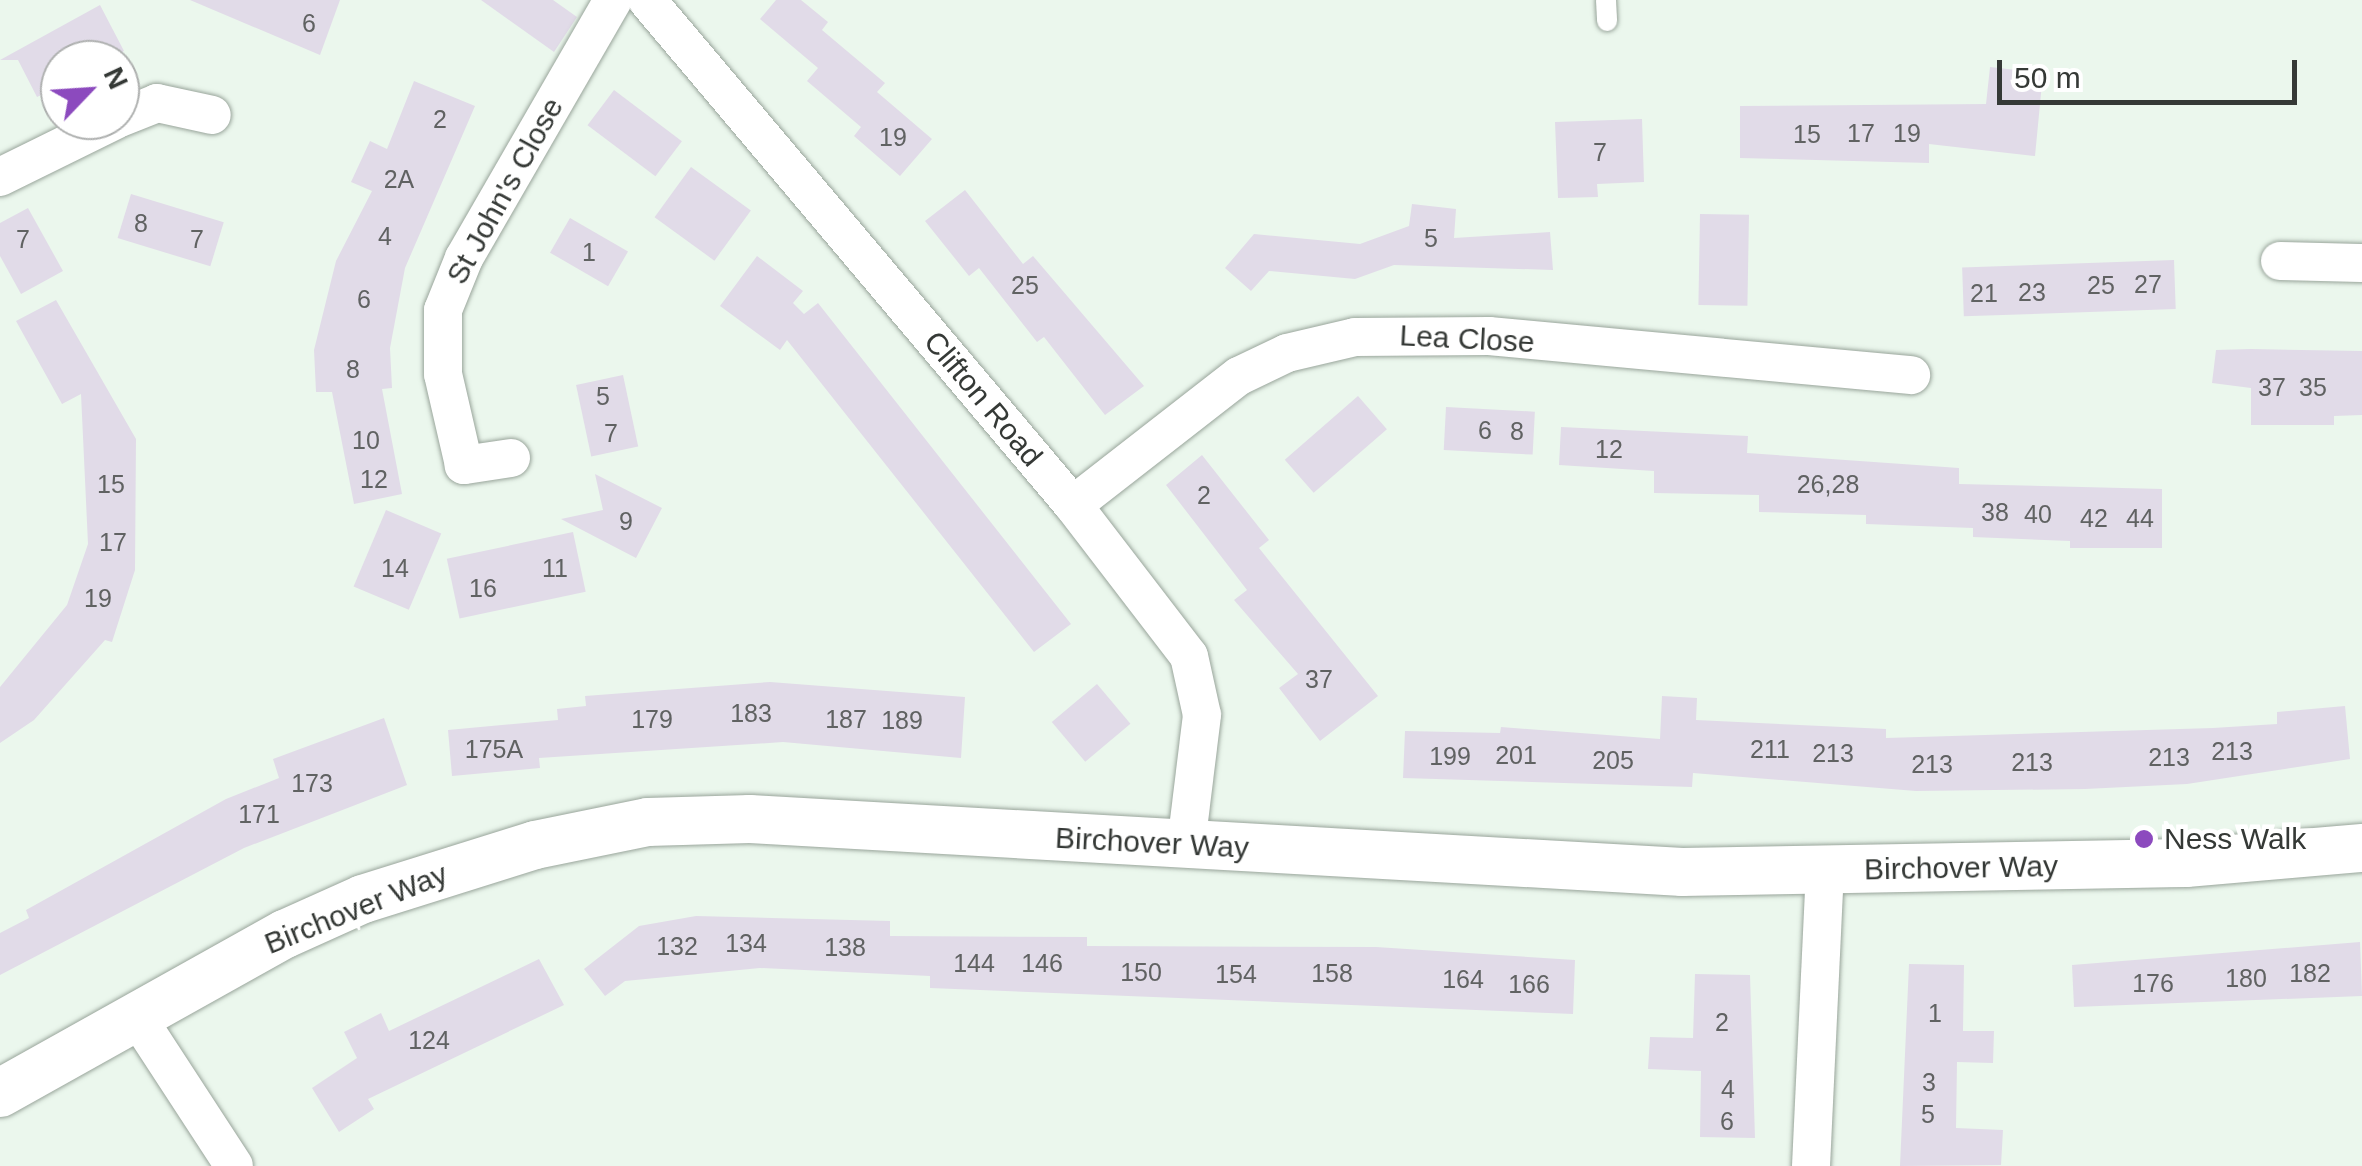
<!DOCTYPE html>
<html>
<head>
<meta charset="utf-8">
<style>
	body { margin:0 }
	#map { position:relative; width:2362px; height:1166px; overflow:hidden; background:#ebf7ed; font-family:Arial,sans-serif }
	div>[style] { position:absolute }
	.building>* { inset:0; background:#e1dbe8; transform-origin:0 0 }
	.roads { filter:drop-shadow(0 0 2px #99a59b) drop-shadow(0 0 2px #99a59b) }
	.service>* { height:20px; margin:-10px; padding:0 10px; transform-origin:10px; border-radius:10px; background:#fff }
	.minor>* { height:38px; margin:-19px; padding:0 19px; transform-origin:19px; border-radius:19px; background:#fff }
	.tertiary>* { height:48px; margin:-24px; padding:0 24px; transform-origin:24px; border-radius:24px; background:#fff }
	.dots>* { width:28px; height:28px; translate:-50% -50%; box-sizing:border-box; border:5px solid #fff; border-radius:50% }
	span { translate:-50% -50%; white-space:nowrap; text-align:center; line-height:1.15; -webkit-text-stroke:9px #fff; paint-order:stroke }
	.number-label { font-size:25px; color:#606262 }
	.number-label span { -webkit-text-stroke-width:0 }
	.street-label { font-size:30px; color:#353936 }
	.poi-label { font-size:30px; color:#353936 }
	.left { translate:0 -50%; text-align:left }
	.north { position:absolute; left:40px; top:40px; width:100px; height:100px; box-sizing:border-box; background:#fff; border:2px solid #aeb0af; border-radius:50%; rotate:65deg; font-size:28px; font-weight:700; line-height:40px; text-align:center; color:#353936 }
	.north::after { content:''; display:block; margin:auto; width:35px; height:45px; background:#8c4abe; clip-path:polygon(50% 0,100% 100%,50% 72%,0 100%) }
	.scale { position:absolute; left:1997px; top:60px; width:300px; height:45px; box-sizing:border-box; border:5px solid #353936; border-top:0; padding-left:12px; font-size:30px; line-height:35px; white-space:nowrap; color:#353936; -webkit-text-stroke:8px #fff; paint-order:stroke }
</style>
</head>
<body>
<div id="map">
	<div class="building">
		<div style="clip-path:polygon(190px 0,340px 0,320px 55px)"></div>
		<div style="clip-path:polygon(481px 0,553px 0,577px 17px,554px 52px)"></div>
		<div style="clip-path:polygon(776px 0,801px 0,828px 22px,822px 30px,885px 83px,877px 92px,932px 139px,900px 176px,854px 136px,861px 127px,807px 81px,818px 68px,760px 19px)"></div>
		<div style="clip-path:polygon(100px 5px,124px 51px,107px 60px,60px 60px,60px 86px,37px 97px,18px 60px,0 60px)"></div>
		<div style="clip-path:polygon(1990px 67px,2043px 73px,2035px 156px,1929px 144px,1929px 163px,1740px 158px,1740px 106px,1986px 104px)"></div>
		<div style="clip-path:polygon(414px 81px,475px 106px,405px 268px,390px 348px,392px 388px,382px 389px,402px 494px,354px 504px,332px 392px,316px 392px,314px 350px,336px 261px,372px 191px,351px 182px,370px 141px,387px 149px)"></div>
		<div style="left:614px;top:90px;width:85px;height:44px;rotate:37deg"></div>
		<div style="clip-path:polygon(1642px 119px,1644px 182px,1597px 184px,1598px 197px,1558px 198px,1555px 122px)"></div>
		<div style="left:691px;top:167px;width:74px;height:62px;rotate:36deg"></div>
		<div style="clip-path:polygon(965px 190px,1023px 264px,1033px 256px,1144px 386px,1105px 415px,1044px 337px,1037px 342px,979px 268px,969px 276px,925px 221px)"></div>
		<div style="left:131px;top:194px;width:97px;height:46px;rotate:17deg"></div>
		<div style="clip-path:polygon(1412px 204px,1456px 209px,1454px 238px,1550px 232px,1553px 270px,1394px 265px,1355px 279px,1269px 271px,1251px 291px,1225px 268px,1254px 234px,1360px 244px,1409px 226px)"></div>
		<div style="clip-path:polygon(28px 208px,63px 271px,21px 294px,0 256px,0 223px)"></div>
		<div style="left:1700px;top:214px;width:49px;height:91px;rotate:1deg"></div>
		<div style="left:570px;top:218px;width:67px;height:40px;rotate:30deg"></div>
		<div style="clip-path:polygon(757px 256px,803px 291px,793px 303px,804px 314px,818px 303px,1071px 624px,1034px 652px,787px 340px,780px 350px,720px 306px)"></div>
		<div style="left:2174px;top:260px;width:49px;height:212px;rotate:88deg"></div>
		<div style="clip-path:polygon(56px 300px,136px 439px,135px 570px,112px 642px,105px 640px,34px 720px,0 743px,0 687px,67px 605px,88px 544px,81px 394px,62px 404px,16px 321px)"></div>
		<div style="clip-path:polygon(2251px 349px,2362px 351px,2362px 415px,2334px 416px,2334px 425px,2251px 425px,2251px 388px,2212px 383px,2216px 350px)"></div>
		<div style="left:623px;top:375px;width:73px;height:48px;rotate:78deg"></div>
		<div style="left:1358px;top:396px;width:44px;height:97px;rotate:49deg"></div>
		<div style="left:1446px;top:407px;width:89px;height:43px;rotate:3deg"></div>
		<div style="clip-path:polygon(1561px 427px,1748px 436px,1747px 453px,1959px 468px,1959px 484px,2162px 489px,2162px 548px,2070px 548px,2070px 541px,1973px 537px,1973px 528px,1866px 524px,1866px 515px,1759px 512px,1759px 495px,1654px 493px,1654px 471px,1559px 465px)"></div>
		<div style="clip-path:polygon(1202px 455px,1269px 540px,1259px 548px,1378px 696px,1320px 741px,1279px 688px,1298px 674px,1234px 600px,1247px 590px,1166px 485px)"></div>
		<div style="clip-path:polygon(595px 474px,662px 508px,636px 558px,561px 519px,603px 510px)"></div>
		<div style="left:386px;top:510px;width:60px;height:83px;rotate:23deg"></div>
		<div style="left:573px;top:532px;width:61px;height:129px;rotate:78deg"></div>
		<div style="clip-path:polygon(770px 682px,965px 697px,961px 758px,783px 742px,539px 758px,540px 768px,452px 776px,448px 730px,558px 720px,557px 709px,586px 706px,585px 696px)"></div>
		<div style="left:1097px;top:684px;width:52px;height:59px;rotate:50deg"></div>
		<div style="clip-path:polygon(1662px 696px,1697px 698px,1696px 720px,1886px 729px,1886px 738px,2213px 728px,2277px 724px,2277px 712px,2345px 706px,2350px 759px,2187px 784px,2085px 789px,1916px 791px,1693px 773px,1692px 787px,1403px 778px,1405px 731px,1500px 733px,1501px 727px,1660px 739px)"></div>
		<div style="clip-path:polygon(384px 718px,407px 785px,244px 848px,0 975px,0 933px,29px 918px,26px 910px,226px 799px,279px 778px,273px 759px)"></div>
		<div style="clip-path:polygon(696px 916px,890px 921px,890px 936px,1087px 937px,1087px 946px,1376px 947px,1575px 960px,1573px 1014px,930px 988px,930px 976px,760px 968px,625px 981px,605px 996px,584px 969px,639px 926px)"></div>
		<div style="clip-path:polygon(2360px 942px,2362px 996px,2074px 1007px,2072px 965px)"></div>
		<div style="clip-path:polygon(539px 959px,564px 1005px,368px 1099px,374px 1109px,339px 1132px,312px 1088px,357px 1058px,344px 1032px,381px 1013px,389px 1031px)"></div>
		<div style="clip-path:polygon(1909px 964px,1964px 965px,1963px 1031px,1994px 1031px,1993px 1063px,1957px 1062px,1956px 1128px,2003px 1130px,2001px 1165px,1900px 1166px)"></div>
		<div style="clip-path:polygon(1695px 974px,1750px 975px,1755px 1138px,1700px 1137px,1701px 1071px,1648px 1069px,1650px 1037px,1693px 1038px)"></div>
	</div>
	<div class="roads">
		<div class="service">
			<div style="left:1606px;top:0;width:21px;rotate:87deg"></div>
		</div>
		<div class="minor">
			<div style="left:647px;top:0;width:661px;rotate:49.85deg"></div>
			<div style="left:1073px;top:505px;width:190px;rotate:52.5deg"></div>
			<div style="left:1189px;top:656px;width:60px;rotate:77.6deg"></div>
			<div style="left:1202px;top:715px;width:131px;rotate:97deg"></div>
			<div style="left:120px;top:118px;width:40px;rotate:-22deg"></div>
			<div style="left:157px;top:103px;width:56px;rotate:12.3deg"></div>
			<div style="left:0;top:177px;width:129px;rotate:-26.2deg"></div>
			<div style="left:2280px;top:261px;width:82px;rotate:1.4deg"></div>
			<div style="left:511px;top:458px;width:48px;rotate:171.5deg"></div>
			<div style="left:464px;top:465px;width:93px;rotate:-103deg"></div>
			<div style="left:443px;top:374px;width:64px;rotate:-90deg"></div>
			<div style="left:443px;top:310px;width:56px;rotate:-68deg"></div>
			<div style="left:464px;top:258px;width:298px;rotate:-60deg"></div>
			<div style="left:1073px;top:505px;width:210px;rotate:-37.9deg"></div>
			<div style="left:1239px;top:376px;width:53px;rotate:-25.6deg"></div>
			<div style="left:1287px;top:353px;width:70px;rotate:-13.2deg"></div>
			<div style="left:1355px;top:337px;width:134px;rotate:-0.4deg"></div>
			<div style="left:1489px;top:336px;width:424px;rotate:5.3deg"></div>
			<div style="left:135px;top:1014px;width:181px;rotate:56.9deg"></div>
			<div style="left:1811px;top:1166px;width:294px;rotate:-87.3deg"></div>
		</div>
		<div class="tertiary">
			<div style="left:0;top:1093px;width:326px;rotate:-29.2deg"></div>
			<div style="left:285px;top:934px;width:85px;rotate:-24.2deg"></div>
			<div style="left:363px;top:899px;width:180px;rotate:-17.4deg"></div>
			<div style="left:535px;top:845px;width:115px;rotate:-11.5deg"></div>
			<div style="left:648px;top:822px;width:102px;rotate:-1.7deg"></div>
			<div style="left:750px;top:819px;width:934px;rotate:3.25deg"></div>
			<div style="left:1682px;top:872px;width:504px;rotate:-1.02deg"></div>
			<div style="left:2186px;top:863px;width:177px;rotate:-4.9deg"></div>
		</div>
	</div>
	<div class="dots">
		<div style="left:2144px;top:839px;background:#8c4abe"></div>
	</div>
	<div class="number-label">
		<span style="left:309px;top:23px">6</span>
		<span style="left:440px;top:119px">2</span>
		<span style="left:1861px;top:133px">17</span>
		<span style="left:1907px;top:133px">19</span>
		<span style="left:1807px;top:134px">15</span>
		<span style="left:893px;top:137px">19</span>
		<span style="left:1600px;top:152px">7</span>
		<span style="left:399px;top:179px">2A</span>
		<span style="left:141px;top:223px">8</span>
		<span style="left:385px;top:236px">4</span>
		<span style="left:1431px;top:238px">5</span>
		<span style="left:23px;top:239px">7</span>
		<span style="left:197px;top:239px">7</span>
		<span style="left:589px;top:252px">1</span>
		<span style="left:2148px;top:284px">27</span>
		<span style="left:1025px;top:285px">25</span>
		<span style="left:2101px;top:285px">25</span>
		<span style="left:2032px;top:292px">23</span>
		<span style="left:1984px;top:293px">21</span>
		<span style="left:364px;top:299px">6</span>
		<span style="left:353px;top:369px">8</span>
		<span style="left:2272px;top:387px">37</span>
		<span style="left:2313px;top:387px">35</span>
		<span style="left:603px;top:396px">5</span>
		<span style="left:1485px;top:430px">6</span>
		<span style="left:1517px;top:431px">8</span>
		<span style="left:611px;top:433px">7</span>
		<span style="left:366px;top:440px">10</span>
		<span style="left:1609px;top:449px">12</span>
		<span style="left:374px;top:479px">12</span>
		<span style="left:111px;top:484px">15</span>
		<span style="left:1828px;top:484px">26,28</span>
		<span style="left:1204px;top:495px">2</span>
		<span style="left:1995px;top:512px">38</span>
		<span style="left:2038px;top:514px">40</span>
		<span style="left:2094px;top:518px">42</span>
		<span style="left:2140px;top:518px">44</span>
		<span style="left:626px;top:521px">9</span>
		<span style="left:113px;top:542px">17</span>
		<span style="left:395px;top:568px">14</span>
		<span style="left:555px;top:568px">11</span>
		<span style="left:483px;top:588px">16</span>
		<span style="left:98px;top:598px">19</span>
		<span style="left:1319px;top:679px">37</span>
		<span style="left:751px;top:713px">183</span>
		<span style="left:652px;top:719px">179</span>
		<span style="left:846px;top:719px">187</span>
		<span style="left:902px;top:720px">189</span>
		<span style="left:494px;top:749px">175A</span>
		<span style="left:1770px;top:749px">211</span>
		<span style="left:2232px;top:751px">213</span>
		<span style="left:1833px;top:753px">213</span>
		<span style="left:1516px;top:755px">201</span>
		<span style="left:1450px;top:756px">199</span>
		<span style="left:2169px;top:757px">213</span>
		<span style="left:1613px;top:760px">205</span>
		<span style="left:2032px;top:762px">213</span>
		<span style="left:1932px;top:764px">213</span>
		<span style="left:312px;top:783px">173</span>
		<span style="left:259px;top:814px">171</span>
		<span style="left:746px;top:943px">134</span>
		<span style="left:677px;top:946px">132</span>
		<span style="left:845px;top:947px">138</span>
		<span style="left:974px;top:963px">144</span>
		<span style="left:1042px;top:963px">146</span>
		<span style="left:1141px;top:972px">150</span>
		<span style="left:1332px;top:973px">158</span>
		<span style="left:2310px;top:973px">182</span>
		<span style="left:1236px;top:974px">154</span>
		<span style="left:2246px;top:978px">180</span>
		<span style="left:1463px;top:979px">164</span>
		<span style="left:2153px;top:983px">176</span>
		<span style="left:1529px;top:984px">166</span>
		<span style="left:1935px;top:1013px">1</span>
		<span style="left:1722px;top:1022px">2</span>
		<span style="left:429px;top:1040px">124</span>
		<span style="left:1929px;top:1082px">3</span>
		<span style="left:1728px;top:1089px">4</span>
		<span style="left:1928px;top:1114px">5</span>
		<span style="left:1727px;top:1121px">6</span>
	</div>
	<div class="street-label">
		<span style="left:505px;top:191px;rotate:-61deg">St John's Close</span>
		<span style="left:1467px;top:339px;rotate:3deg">Lea Close</span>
		<span style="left:983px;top:399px;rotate:50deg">Clifton Road</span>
		<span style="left:1152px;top:843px;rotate:3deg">Birchover Way</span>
		<span style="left:1961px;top:868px;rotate:-1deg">Birchover Way</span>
		<span style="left:356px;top:909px;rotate:-22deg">Birchover Way</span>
	</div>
	<div class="poi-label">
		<span class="left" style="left:2164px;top:839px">Ness Walk</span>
	</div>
	<div class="north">N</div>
	<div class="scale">50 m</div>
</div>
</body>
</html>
